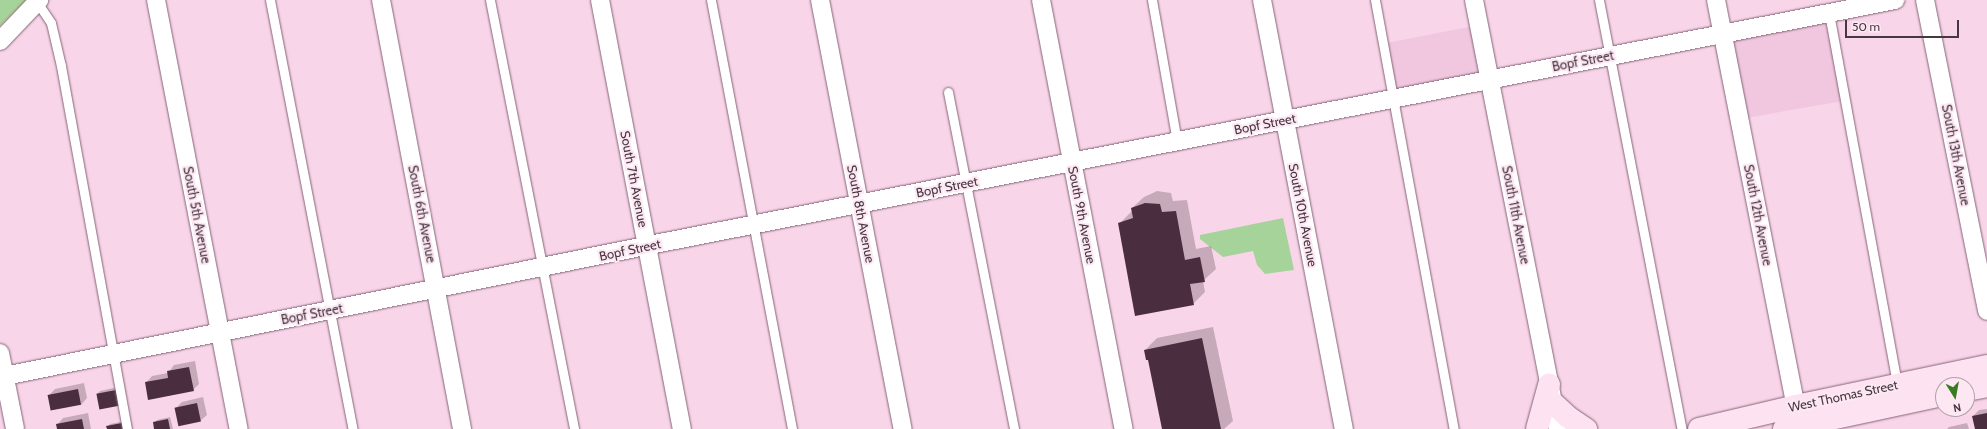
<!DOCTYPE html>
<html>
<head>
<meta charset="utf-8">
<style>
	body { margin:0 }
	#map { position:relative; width:1987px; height:429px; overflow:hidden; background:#f9d5e9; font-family:Cabin,sans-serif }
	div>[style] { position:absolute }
	.built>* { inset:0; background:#f1c7df; transform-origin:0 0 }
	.green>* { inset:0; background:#a6d399 }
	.shadow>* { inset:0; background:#0003 }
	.building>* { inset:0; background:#4a2e3f; transform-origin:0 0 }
	.roads { filter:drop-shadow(0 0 1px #846577) drop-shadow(0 0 1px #846577) }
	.service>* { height:9px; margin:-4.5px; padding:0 4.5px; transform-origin:4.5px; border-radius:4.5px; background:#fff }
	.minor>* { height:18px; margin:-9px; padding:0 9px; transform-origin:9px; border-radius:9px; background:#fff }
	.secondary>* { height:22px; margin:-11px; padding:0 11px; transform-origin:11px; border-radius:11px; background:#fde2f2 }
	span { translate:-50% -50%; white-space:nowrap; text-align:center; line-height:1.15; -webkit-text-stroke:4px #fde7f3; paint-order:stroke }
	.street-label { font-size:13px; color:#463840 }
	.north { position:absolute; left:1935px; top:377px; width:40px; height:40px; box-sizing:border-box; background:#fde7f3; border:1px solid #b4a1ab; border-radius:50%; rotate:169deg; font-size:11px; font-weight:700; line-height:16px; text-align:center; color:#463840 }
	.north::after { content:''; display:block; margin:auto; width:14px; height:18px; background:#377c1f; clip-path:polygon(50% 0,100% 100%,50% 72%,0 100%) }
	.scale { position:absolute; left:1845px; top:20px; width:114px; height:18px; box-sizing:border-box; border:2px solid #463840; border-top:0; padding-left:5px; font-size:12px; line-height:14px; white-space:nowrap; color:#463840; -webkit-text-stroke:3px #fde7f3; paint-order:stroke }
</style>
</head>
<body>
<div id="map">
	<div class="built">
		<div style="left:1829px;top:13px;width:89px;height:108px;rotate:80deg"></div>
		<div style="left:1479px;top:25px;width:56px;height:98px;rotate:79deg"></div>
	</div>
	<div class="green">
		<div style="clip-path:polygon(0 0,26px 0,0 26px)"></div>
		<div style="clip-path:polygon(1283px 218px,1294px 270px,1265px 274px,1257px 265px,1253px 251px,1223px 257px,1200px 239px,1200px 235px)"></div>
	</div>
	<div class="shadow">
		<div style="clip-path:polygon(1157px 191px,1171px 193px,1173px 201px,1187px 200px,1196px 249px,1211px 246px,1216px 269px,1203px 281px,1205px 292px,1193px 304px,1119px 224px,1132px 211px,1132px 208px,1144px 197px)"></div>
		<div style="clip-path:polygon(1213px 327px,1233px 421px,1224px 429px,1163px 429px,1149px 358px,1145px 350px,1157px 338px)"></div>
		<div style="clip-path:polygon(195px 361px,199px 384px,193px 390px,146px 383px,152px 376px,168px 373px,174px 365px)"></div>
		<div style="clip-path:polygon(84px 383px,87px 398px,81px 405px,49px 395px,55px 389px)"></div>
		<div style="clip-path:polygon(118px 387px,121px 402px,97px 394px,100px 391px)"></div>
		<div style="clip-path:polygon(203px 397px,207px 415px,200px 421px,176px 408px,182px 402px)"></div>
		<div style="clip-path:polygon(1987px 409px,1987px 429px,1976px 429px,1973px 416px,1979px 410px)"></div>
		<div style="clip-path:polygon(88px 413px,91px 429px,58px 429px,57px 425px,63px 418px)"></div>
		<div style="clip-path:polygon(170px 417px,173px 429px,155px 429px,154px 423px,157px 420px)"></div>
		<div style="clip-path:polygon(125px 421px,127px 429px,108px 429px,108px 427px,110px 424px)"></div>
		<div style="clip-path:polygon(1967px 423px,1969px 429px,1947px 429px,1949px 427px)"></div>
	</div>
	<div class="building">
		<div style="clip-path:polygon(1145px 203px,1160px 204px,1162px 212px,1176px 211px,1185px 260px,1200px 257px,1205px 282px,1190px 284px,1194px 305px,1135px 316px,1118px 223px,1133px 218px,1131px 208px)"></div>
		<div style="clip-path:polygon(1202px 338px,1221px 429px,1162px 429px,1148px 360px,1146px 360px,1144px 350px)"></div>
		<div style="clip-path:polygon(189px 367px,194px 391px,148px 400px,145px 382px,168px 378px,167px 371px)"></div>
		<div style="left:78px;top:389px;width:16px;height:31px;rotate:79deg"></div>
		<div style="left:116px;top:390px;width:16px;height:20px;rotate:79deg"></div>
		<div style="left:197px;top:403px;width:19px;height:23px;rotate:78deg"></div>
		<div style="clip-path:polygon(1987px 413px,1987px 429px,1975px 429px,1972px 416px)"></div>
		<div style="clip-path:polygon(82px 419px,84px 429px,57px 429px,56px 424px)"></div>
		<div style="clip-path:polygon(168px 419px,170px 429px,154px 429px,153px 422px)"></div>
		<div style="clip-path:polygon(122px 423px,123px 429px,107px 429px,106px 426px)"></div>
	</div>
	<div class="roads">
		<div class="service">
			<div style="left:270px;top:0;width:437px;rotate:79.1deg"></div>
			<div style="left:490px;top:0;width:437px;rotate:78.9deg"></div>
			<div style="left:711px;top:0;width:437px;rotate:79.3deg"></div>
			<div style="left:1152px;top:0;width:144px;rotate:80deg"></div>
			<div style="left:1375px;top:0;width:436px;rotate:79.6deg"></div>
			<div style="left:1599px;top:0;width:437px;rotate:79.1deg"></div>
			<div style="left:37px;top:2px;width:25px;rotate:56deg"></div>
			<div style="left:51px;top:23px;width:44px;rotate:76.9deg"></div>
			<div style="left:61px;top:66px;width:369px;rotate:79.7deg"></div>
			<div style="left:1829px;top:13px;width:377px;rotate:79.6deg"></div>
			<div style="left:948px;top:92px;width:343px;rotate:78.9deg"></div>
		</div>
		<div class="minor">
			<div style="left:156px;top:0;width:437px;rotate:79.1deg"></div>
			<div style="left:381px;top:0;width:437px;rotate:79.3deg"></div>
			<div style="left:600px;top:0;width:437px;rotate:79.2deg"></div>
			<div style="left:820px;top:0;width:437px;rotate:79.1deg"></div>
			<div style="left:1041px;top:0;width:437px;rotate:79.1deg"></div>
			<div style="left:1262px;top:0;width:437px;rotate:79.2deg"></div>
			<div style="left:1474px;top:0;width:437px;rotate:78.9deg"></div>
			<div style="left:1716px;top:0;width:426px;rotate:78.9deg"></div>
			<div style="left:1925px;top:0;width:317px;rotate:78.7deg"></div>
			<div style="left:0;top:41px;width:57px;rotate:-46.4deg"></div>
			<div style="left:0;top:353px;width:77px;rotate:78.8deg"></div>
			<div style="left:0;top:377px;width:679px;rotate:-11.48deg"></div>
			<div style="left:665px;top:242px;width:1254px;rotate:-11.13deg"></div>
		</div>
		<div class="secondary">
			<div style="left:1967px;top:390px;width:20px;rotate:-11deg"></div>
			<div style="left:1553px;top:403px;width:21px;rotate:43deg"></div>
			<div style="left:1568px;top:417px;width:22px;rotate:34deg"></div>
			<div style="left:1537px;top:429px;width:46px;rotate:-74.7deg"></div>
			<div style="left:1699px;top:429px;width:100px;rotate:-13.3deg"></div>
			<div style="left:1796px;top:406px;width:195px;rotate:-11.8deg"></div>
			<div style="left:1784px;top:429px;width:163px;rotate:-12.1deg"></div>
		</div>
	</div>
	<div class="street-label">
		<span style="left:1583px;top:61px;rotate:-11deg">Bopf Street</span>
		<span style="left:1265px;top:124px;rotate:-11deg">Bopf Street</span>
		<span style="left:1956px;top:155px;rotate:79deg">South 13th Avenue</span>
		<span style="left:634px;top:179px;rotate:79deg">South 7th Avenue</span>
		<span style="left:947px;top:187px;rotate:-11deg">Bopf Street</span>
		<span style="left:422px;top:214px;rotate:79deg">South 6th Avenue</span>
		<span style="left:861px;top:214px;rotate:79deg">South 8th Avenue</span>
		<span style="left:197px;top:215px;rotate:79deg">South 5th Avenue</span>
		<span style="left:1082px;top:215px;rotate:79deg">South 9th Avenue</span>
		<span style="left:1303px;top:215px;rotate:79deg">South 10th Avenue</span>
		<span style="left:1516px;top:215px;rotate:79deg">South 11th Avenue</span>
		<span style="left:1758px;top:215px;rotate:79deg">South 12th Avenue</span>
		<span style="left:630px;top:250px;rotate:-12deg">Bopf Street</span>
		<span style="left:312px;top:314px;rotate:-11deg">Bopf Street</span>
		<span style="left:1843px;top:396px;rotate:-12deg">West Thomas Street</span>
	</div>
	<div class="north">N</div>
	<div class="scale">50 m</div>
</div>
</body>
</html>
